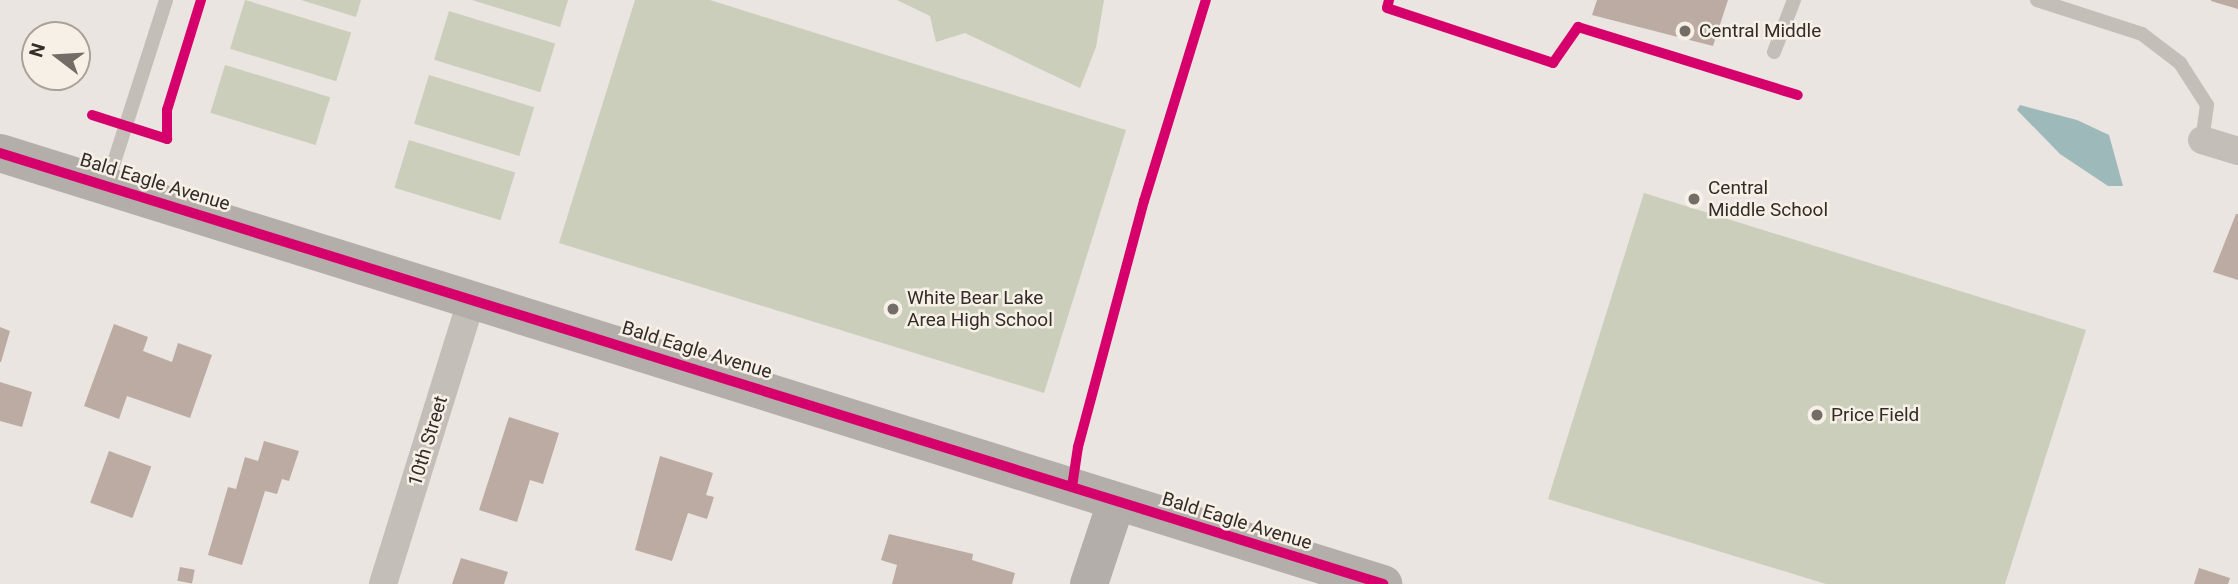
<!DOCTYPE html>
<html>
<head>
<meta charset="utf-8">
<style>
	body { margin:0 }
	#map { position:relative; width:2238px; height:584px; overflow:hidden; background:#eae5e0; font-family:Roboto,sans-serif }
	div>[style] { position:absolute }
	.green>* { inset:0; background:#cbcebb; transform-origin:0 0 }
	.water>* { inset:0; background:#9eb9ba }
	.building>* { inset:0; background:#bcaba3; transform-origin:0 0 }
	.lane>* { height:14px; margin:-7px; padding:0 7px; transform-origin:7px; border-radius:7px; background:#c4beb9 }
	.street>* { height:28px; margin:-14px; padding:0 14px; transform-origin:14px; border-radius:14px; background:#c4beb9 }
	.secondary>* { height:38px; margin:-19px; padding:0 19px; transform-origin:19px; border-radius:19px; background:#b4aeaa }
	.cycleway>* { height:10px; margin:-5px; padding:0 5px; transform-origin:5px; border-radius:5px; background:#d6006c }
	.dots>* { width:19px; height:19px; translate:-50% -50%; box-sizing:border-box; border:4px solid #f7f0e7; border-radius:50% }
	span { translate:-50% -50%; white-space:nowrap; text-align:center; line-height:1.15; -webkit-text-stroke:5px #f7f0e7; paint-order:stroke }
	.poi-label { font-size:19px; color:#332c28 }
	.left { translate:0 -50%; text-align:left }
	.street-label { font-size:19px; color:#332c28 }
	.north { position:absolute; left:21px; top:21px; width:70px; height:70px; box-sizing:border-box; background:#f7f0e7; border:2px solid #a9a29b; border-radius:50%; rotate:287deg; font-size:19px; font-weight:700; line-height:28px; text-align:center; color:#332c28 }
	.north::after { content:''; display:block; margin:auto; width:24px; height:32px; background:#736d68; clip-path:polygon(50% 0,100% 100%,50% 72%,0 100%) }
</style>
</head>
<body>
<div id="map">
	<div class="green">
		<div style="left:245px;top:0;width:111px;height:51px;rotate:17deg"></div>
		<div style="clip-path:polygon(301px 0,361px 0,356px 17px)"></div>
		<div style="clip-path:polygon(472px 0,568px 0,560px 27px)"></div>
		<div style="clip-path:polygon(635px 0,710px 0,1126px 130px,1044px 393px,559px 243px)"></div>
		<div style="clip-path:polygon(897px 0,1104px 0,1096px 47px,1080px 88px,965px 33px,936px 42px,930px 16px)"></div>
		<div style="left:449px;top:11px;width:111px;height:51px;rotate:17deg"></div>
		<div style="left:225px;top:65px;width:110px;height:50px;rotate:17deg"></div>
		<div style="left:429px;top:75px;width:110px;height:51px;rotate:17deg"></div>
		<div style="left:409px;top:140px;width:111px;height:50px;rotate:17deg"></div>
		<div style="clip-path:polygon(1644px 193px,2086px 330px,2005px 584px,1826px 584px,1548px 499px)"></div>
	</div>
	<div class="water">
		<div style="clip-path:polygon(2020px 105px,2077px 120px,2109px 135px,2123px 186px,2108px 186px,2060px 154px,2017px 110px)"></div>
	</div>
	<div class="building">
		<div style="clip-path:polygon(1597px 0,1728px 0,1713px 46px,1592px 15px)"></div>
		<div style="clip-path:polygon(2238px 0,2238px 9px,2211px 1px,2211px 0)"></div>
		<div style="clip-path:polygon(2236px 214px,2238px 214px,2238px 280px,2213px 272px)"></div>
		<div style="clip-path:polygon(114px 324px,148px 337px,143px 351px,172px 362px,178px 343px,212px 355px,190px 418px,127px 396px,119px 419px,84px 406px)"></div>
		<div style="clip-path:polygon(0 327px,10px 331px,1px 362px,0 362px)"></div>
		<div style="clip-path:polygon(0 382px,32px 392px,22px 427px,0 421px)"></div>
		<div style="clip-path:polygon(509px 417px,559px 433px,543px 484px,530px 480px,517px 522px,479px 510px)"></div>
		<div style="clip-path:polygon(264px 441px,299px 451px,289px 481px,282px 479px,277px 494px,265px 491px,242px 565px,208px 555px,228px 487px,236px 489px,245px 457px,258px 461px)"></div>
		<div style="left:109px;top:451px;width:45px;height:55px;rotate:20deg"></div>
		<div style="clip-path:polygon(660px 456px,713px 473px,706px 495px,714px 497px,707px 519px,688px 513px,672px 561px,635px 550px)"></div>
		<div style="clip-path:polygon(889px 534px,973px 554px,972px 560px,1015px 573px,1012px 584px,892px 584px,897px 565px,881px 560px)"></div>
		<div style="clip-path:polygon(461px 558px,508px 572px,504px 584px,452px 584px)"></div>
		<div style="left:180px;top:567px;width:15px;height:14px;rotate:11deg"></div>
		<div style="clip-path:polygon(2199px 568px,2230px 578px,2228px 584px,2194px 584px)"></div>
	</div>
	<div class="lane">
		<div style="left:2037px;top:0;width:110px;rotate:17.9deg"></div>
		<div style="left:2142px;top:34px;width:48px;rotate:37.3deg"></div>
		<div style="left:2180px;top:63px;width:50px;rotate:57.3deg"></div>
		<div style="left:2207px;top:105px;width:35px;rotate:98deg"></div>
		<div style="left:1774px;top:52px;width:56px;rotate:-69deg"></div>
		<div style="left:107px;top:184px;width:193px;rotate:-72.2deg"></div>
	</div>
	<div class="street">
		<div style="left:2202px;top:140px;width:38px;rotate:17deg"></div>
		<div style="left:383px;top:584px;width:300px;rotate:-72.7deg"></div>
	</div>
	<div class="secondary">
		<div style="left:0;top:153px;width:1449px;rotate:17.31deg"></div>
		<div style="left:1089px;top:584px;width:85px;rotate:-71.6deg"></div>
	</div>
	<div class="cycleway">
		<div style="left:1389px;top:0;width:8px;rotate:104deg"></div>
		<div style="left:1387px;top:8px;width:175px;rotate:18.3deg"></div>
		<div style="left:1553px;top:63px;width:44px;rotate:-55.2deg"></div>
		<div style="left:1578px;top:27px;width:230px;rotate:17.2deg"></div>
		<div style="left:92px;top:115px;width:79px;rotate:17.7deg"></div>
		<div style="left:167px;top:139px;width:29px;rotate:-90deg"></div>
		<div style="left:167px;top:110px;width:115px;rotate:-72.8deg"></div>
		<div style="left:0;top:153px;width:1449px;rotate:17.31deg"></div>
		<div style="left:1072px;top:487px;width:40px;rotate:-81.5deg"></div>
		<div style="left:1078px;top:447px;width:255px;rotate:-75deg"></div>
		<div style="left:1144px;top:201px;width:210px;rotate:-72.9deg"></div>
	</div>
	<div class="dots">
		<div style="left:1685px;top:31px;background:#736d68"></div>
		<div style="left:1694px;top:199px;background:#736d68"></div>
		<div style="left:893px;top:309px;background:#736d68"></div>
		<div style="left:1817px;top:415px;background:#736d68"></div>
	</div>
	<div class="poi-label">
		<span class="left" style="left:1699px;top:31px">Central Middle</span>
		<span class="left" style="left:1708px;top:199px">Central<br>Middle School</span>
		<span class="left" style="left:907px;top:309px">White Bear Lake<br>Area High School</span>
		<span class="left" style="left:1831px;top:415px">Price Field</span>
	</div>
	<div class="street-label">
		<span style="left:155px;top:182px;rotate:17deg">Bald Eagle Avenue</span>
		<span style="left:697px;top:350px;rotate:17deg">Bald Eagle Avenue</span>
		<span style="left:428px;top:441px;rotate:-73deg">10th Street</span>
		<span style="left:1237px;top:521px;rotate:17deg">Bald Eagle Avenue</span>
	</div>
	<div class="north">N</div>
</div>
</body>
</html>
